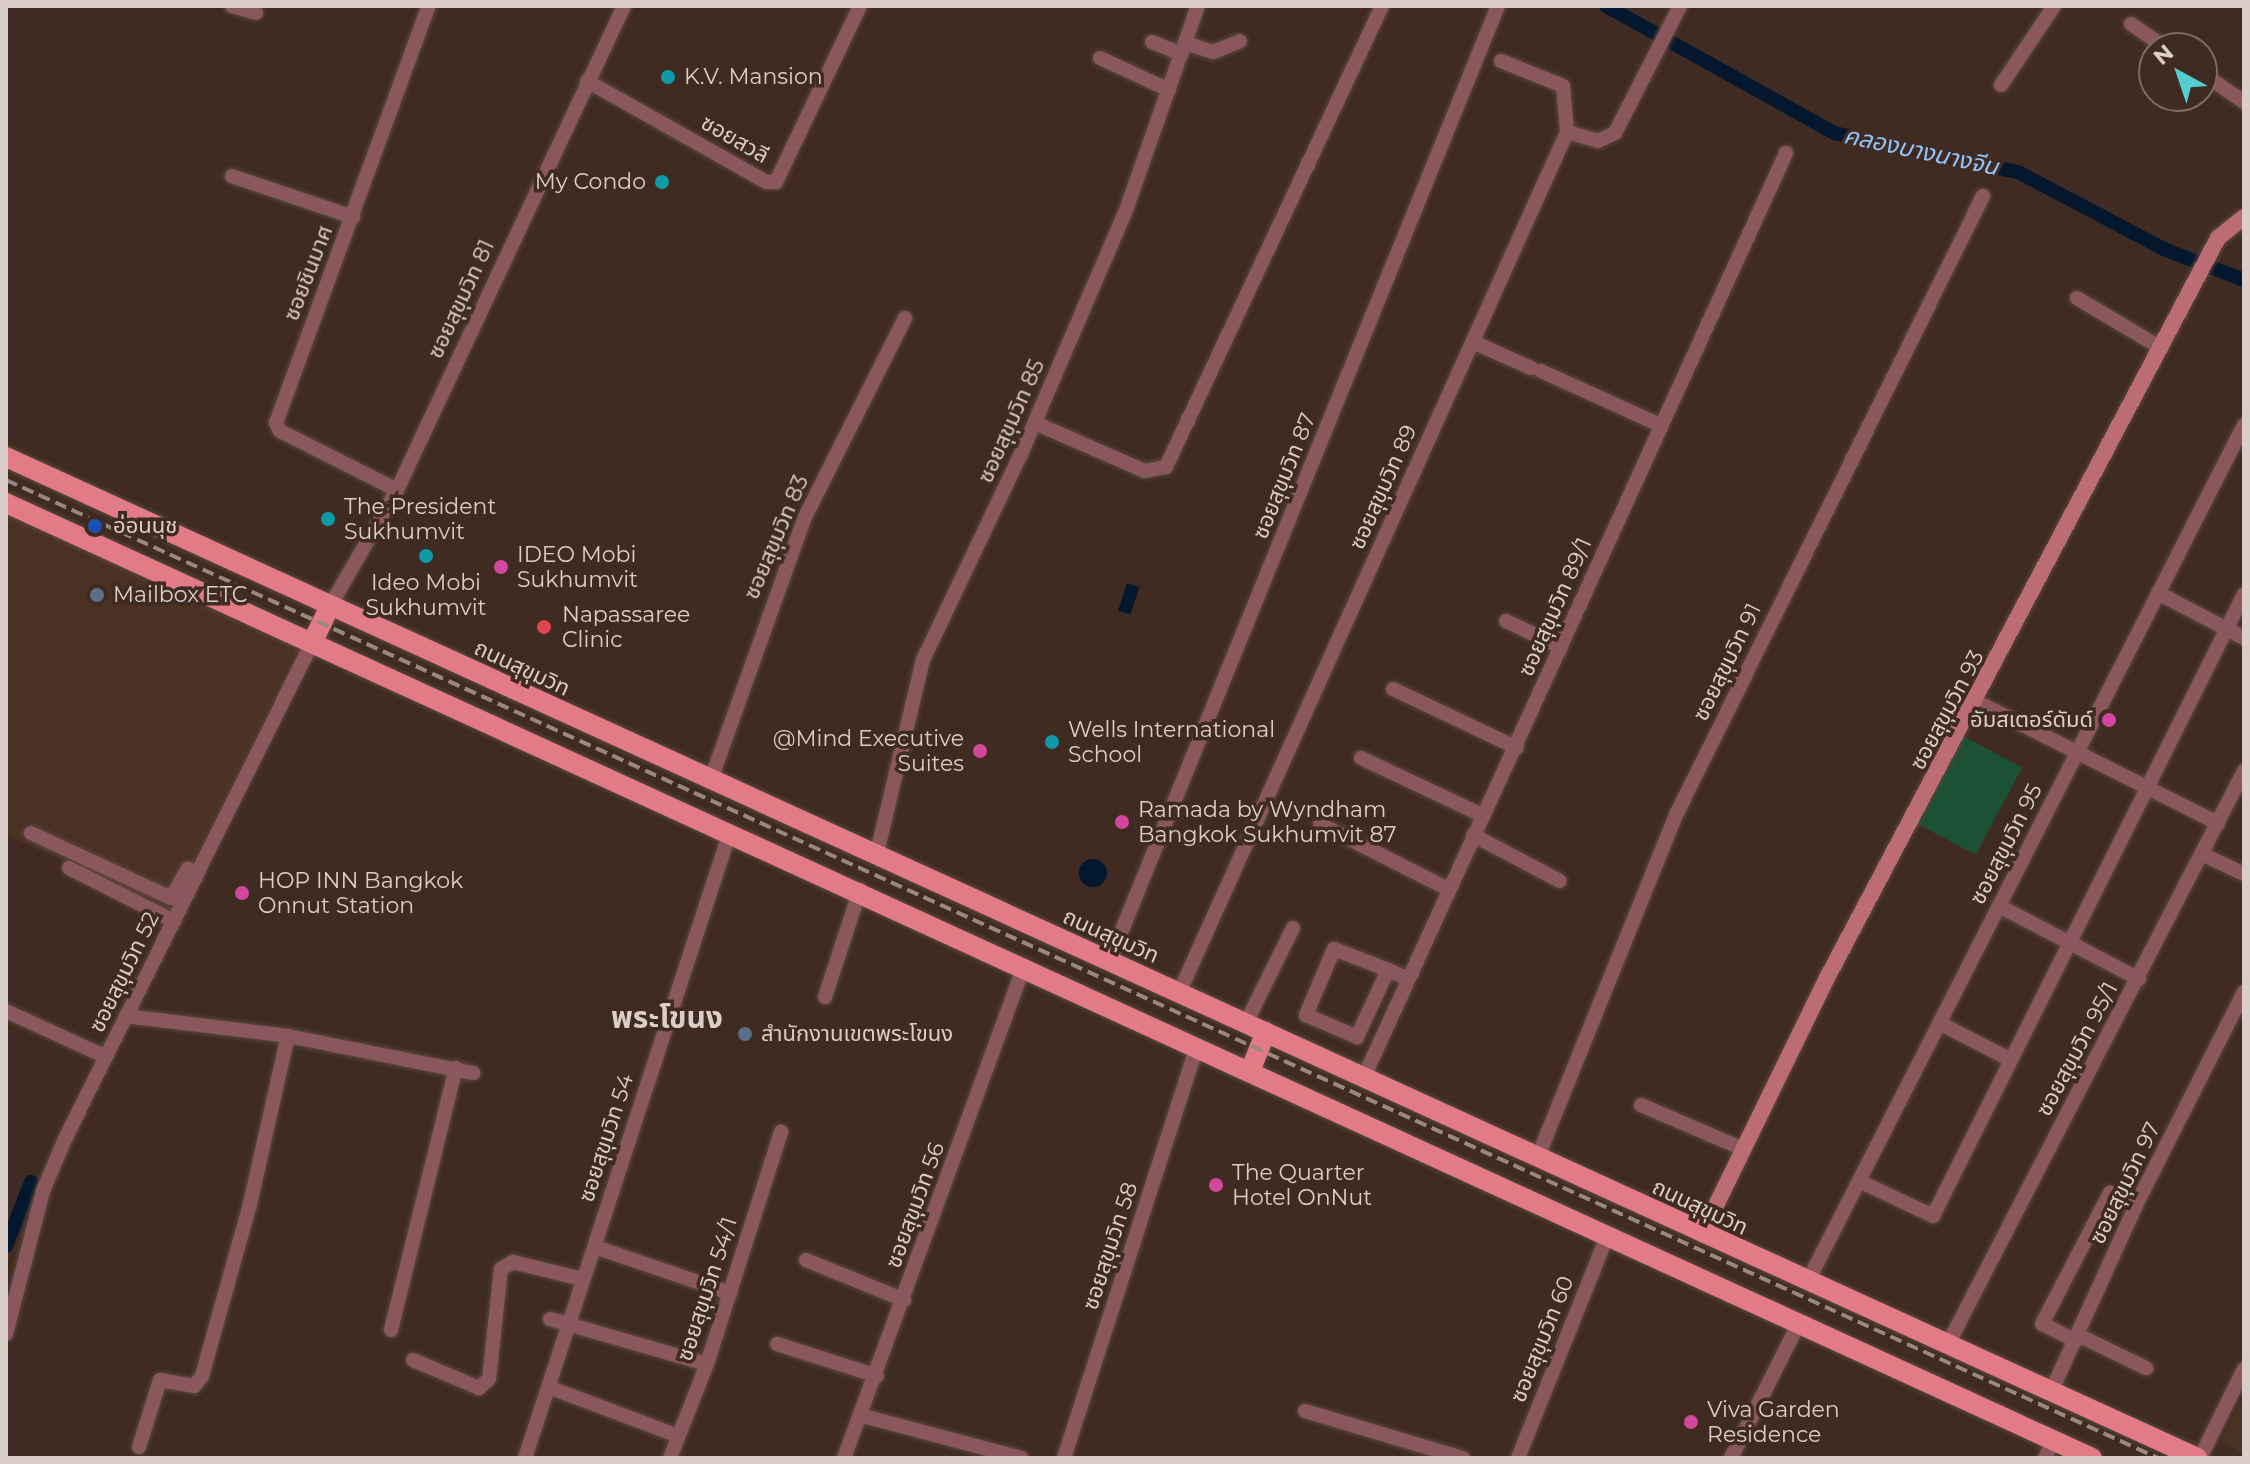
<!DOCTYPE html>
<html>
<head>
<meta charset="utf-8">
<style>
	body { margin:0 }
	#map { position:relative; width:2250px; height:1464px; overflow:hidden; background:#3f2b21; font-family:Montserrat,"Noto Sans Thai",sans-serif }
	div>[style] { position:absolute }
	.built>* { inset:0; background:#4b3124 }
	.green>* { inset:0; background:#1c5136; transform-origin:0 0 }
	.water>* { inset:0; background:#03182f; transform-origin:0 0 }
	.round { border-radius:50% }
	.canal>* { height:14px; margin:-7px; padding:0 7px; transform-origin:7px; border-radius:7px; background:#03182f }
	.roads { filter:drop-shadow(0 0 2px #5b483f) drop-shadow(0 0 2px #5b483f) }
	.street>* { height:14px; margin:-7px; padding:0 7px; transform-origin:7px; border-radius:7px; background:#8a585c }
	.secondary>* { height:16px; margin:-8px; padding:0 8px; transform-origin:8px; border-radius:8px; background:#bc6c73 }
	.primary>* { height:20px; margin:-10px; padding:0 10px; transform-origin:10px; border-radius:10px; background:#e27b85 }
	.rail>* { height:4px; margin-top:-2px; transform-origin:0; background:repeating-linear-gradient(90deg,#988880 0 12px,transparent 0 18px) }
	.dots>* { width:22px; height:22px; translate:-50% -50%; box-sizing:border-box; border:4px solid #3f2b21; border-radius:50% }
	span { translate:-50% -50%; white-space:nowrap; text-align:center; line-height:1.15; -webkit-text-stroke:7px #3f2b21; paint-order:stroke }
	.poi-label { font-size:22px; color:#dbcec8 }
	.left { translate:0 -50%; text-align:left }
	.right { translate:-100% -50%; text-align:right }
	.street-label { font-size:22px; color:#dbcec8 }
	.water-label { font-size:24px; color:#92c4fc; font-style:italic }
	.district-label { font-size:30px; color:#dbcec8; font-weight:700 }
	.frame { position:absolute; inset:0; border:8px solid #dbcec8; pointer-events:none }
	.north { position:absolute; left:2138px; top:32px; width:80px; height:80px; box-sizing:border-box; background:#3f2b21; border:2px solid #7d6c64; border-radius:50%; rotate:320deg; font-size:22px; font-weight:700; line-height:32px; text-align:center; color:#dbcec8 }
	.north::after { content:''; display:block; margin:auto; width:28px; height:36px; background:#52cdd0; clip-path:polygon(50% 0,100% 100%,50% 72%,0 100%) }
</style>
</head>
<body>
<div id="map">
	<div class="built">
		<div style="clip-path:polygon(6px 515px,305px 644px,171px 910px,6px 835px)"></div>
		<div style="clip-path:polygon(2244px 1396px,2244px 1454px,2220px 1442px)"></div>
	</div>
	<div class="green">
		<div style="left:1963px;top:736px;width:67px;height:99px;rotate:28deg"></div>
	</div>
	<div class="water">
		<div style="left:1127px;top:583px;width:13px;height:29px;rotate:18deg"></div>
		<div class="round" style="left:1079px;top:859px;width:28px;height:28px"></div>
	</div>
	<div class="canal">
		<div style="left:1606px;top:6px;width:261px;rotate:29.1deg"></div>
		<div style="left:1834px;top:133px;width:188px;rotate:12deg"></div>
		<div style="left:2018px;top:172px;width:167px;rotate:27.8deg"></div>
		<div style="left:2166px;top:250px;width:84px;rotate:21deg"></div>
		<div style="left:6px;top:1246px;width:69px;rotate:-68.7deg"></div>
	</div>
	<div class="roads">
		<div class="street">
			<div style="left:232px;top:6px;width:25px;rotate:16deg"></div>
			<div style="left:2131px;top:24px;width:42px;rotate:34.4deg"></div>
			<div style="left:1152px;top:42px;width:32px;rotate:22deg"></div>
			<div style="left:1185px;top:43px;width:29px;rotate:18deg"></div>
			<div style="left:1213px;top:52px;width:29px;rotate:-22deg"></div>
			<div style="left:1100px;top:58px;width:76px;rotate:24.9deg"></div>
			<div style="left:1501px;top:61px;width:67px;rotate:22deg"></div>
			<div style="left:1563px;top:86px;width:46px;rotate:85deg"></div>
			<div style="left:2202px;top:73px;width:51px;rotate:34.6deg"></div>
			<div style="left:587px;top:81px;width:206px;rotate:29.4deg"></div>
			<div style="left:766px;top:182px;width:10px"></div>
			<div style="left:776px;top:182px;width:195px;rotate:-64.5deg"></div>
			<div style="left:2001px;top:85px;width:95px;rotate:-56.1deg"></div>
			<div style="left:232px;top:176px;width:128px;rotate:18.7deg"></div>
			<div style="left:2077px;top:298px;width:98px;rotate:30.8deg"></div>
			<div style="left:1473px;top:342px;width:64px;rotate:24.1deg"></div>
			<div style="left:1541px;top:371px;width:131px;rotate:24.4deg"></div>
			<div style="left:1035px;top:423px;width:120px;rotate:23.6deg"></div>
			<div style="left:1145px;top:471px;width:21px;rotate:-11deg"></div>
			<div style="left:1166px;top:467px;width:509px;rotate:-64.89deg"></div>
			<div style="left:397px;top:490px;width:131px;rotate:-153.2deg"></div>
			<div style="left:280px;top:431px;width:9px;rotate:-117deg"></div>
			<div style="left:276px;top:423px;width:444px;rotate:-69.9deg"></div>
			<div style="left:2158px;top:593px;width:97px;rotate:27.6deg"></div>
			<div style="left:330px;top:606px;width:134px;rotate:-60deg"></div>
			<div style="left:397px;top:490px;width:535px;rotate:-64.87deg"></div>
			<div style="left:1506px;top:621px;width:61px;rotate:25.3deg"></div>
			<div style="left:1393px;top:689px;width:137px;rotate:25.4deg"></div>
			<div style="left:1977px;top:702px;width:270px;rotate:26.7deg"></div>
			<div style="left:1361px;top:758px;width:134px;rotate:25.2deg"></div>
			<div style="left:710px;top:782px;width:279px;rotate:-70.3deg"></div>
			<div style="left:804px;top:519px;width:225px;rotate:-63.3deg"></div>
			<div style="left:1320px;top:824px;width:144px;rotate:26.9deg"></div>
			<div style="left:31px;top:833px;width:154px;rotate:24.9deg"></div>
			<div style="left:171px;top:898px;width:34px;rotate:-60deg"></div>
			<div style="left:1473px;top:835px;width:98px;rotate:27.9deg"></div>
			<div style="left:2204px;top:855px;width:44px;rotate:25.4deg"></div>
			<div style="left:876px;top:857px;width:203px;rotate:-76.6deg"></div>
			<div style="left:923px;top:660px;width:228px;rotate:-64.6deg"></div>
			<div style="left:1021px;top:454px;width:262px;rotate:-66.7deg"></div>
			<div style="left:1125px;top:213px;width:219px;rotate:-70.6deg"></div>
			<div style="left:69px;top:868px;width:118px;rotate:26.8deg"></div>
			<div style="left:1999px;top:906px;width:158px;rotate:27.5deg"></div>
			<div style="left:1109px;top:962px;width:1032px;rotate:-67.86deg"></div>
			<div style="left:1388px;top:970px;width:58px;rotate:-158.7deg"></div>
			<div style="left:1334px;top:949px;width:72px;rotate:113deg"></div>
			<div style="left:1306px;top:1015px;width:56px;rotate:23.3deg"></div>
			<div style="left:1357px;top:1037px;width:74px;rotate:-65.2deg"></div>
			<div style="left:1388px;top:970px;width:22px;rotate:24deg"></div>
			<div style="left:1179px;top:993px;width:944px;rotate:-65.74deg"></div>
			<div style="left:1567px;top:132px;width:32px;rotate:16deg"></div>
			<div style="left:1598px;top:141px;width:19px;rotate:-25deg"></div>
			<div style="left:1615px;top:133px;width:143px;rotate:-62.9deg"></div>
			<div style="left:825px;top:997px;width:113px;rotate:-71.9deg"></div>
			<div style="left:6px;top:1011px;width:110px;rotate:24.7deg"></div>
			<div style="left:126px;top:1016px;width:163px;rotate:7deg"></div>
			<div style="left:288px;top:1036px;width:189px;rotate:11.3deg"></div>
			<div style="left:1246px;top:1023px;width:106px;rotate:-63.7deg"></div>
			<div style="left:1939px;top:1023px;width:79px;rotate:27.2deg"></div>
			<div style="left:1364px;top:1077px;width:1016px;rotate:-65.45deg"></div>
			<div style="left:1641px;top:1105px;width:109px;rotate:23.3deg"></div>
			<div style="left:1537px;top:1159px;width:373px;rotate:-68deg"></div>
			<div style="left:1677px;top:813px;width:689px;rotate:-63.62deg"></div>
			<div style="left:1859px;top:1181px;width:82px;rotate:25.3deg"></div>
			<div style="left:1933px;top:1216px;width:695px;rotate:-63.43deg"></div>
			<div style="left:595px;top:1247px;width:143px;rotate:18.8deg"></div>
			<div style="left:806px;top:1260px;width:106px;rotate:22.2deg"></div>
			<div style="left:1807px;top:1283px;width:963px;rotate:-63.01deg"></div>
			<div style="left:550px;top:1319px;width:163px;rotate:16deg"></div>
			<div style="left:391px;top:1330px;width:270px;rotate:-76.1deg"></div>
			<div style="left:6px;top:1334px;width:148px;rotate:-75.5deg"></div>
			<div style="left:43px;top:1191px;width:56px;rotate:-67.1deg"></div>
			<div style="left:65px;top:1139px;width:556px;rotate:-63.53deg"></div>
			<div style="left:2078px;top:1335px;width:76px;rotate:25.9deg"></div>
			<div style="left:2076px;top:1341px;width:38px;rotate:-153deg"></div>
			<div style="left:2042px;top:1324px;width:148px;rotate:-62.6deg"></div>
			<div style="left:2110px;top:1193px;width:29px;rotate:25deg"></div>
			<div style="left:777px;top:1344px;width:105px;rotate:17.7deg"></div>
			<div style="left:1947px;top:1346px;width:647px;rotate:-62.68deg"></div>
			<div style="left:413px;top:1360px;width:72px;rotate:23deg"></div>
			<div style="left:479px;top:1388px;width:13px;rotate:-42deg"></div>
			<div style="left:489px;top:1379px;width:111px;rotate:-83.8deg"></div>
			<div style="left:501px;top:1269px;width:14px;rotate:-30deg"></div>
			<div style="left:513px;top:1262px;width:71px;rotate:13.8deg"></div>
			<div style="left:551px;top:1388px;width:136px;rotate:20.7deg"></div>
			<div style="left:2050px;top:1394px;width:208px;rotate:-65.5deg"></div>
			<div style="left:2136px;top:1205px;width:239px;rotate:-63.1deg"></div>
			<div style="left:1305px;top:1411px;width:165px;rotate:16.6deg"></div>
			<div style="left:863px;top:1416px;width:164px;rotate:14.8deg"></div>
			<div style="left:139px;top:1447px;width:70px;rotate:-72.6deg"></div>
			<div style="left:160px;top:1380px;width:35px;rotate:10deg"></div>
			<div style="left:194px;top:1386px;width:13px;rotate:-51deg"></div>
			<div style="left:202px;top:1376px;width:179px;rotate:-74.4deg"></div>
			<div style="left:250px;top:1204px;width:172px;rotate:-77.3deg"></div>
			<div style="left:525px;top:1458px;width:659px;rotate:-71.87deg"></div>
			<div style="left:670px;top:1458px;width:101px;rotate:-68.5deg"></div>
			<div style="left:707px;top:1364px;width:244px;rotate:-72.3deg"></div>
			<div style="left:844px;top:1458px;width:524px;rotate:-69.9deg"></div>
			<div style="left:1064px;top:1458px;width:432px;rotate:-72.1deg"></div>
			<div style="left:1518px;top:1458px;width:238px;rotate:-68.1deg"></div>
			<div style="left:1731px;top:1458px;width:149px;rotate:-63.3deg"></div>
			<div style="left:2045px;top:1458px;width:19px;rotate:-65deg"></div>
			<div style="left:2200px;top:1458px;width:99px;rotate:-63.7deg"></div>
		</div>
		<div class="secondary">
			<div style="left:1702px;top:1234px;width:285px;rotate:-64deg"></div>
			<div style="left:1827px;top:978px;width:837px;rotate:-62.15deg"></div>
			<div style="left:2218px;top:238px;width:33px;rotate:-39deg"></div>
		</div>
		<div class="primary">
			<div style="left:6px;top:457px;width:2409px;rotate:24.55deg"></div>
			<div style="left:6px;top:503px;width:2294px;rotate:24.6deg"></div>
			<div style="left:313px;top:641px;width:39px;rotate:-64deg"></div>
			<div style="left:1250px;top:1071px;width:42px;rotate:-67.7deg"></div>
		</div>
	</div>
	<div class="rail">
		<div style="left:6px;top:480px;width:2364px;rotate:24.44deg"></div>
	</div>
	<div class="dots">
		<div style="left:668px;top:77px;background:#0f9aa8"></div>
		<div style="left:662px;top:182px;background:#0f9aa8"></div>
		<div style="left:328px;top:519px;background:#0f9aa8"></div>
		<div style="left:95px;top:526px;background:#1a4fb4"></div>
		<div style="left:426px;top:556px;background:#0f9aa8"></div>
		<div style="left:501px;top:567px;background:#d1479c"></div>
		<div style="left:97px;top:595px;background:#5c6f8a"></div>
		<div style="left:544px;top:627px;background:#e0444e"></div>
		<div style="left:2109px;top:720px;background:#d1479c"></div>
		<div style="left:1052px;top:742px;background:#0f9aa8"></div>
		<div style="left:980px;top:751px;background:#d1479c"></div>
		<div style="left:1122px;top:822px;background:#d1479c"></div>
		<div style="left:242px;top:893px;background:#d1479c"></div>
		<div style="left:745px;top:1034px;background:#5c6f8a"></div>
		<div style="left:1216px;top:1185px;background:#d1479c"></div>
		<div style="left:1691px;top:1422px;background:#d1479c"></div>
	</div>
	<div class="poi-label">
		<span class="left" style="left:684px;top:77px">K.V. Mansion</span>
		<span class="right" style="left:646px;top:182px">My Condo</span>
		<span class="left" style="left:344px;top:519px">The President<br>Sukhumvit</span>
		<span class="left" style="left:113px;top:526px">อ่อนนุช</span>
		<span class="left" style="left:517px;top:567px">IDEO Mobi<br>Sukhumvit</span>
		<span style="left:426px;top:595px">Ideo Mobi<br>Sukhumvit</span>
		<span class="left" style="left:113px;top:595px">Mailbox ETC</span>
		<span class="left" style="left:562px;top:627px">Napassaree<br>Clinic</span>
		<span class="right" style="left:2093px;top:720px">อัมสเตอร์ดัมด์</span>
		<span class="left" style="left:1068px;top:742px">Wells International<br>School</span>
		<span class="right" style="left:964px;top:751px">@Mind Executive<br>Suites</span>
		<span class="left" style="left:1138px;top:822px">Ramada by Wyndham<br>Bangkok Sukhumvit 87</span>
		<span class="left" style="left:258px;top:893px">HOP INN Bangkok<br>Onnut Station</span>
		<span class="left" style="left:761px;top:1034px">สำนักงานเขตพระโขนง</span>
		<span class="left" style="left:1232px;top:1185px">The Quarter<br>Hotel OnNut</span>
		<span class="left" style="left:1707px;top:1422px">Viva Garden<br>Residence</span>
	</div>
	<div class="street-label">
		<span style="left:735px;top:139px;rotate:30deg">ซอยสวลี</span>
		<span style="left:308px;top:273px;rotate:-69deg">ซอยชินมาศ</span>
		<span style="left:461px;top:299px;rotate:-65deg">ซอยสุขุมวิท 81</span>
		<span style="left:1011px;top:421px;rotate:-66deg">ซอยสุขุมวิท 85</span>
		<span style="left:1284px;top:476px;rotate:-68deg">ซอยสุขุมวิท 87</span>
		<span style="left:1383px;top:487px;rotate:-66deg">ซอยสุขุมวิท 89</span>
		<span style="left:776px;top:537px;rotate:-67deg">ซอยสุขุมวิท 83</span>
		<span style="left:1555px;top:607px;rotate:-66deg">ซอยสุขุมวิท 89/1</span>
		<span style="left:1727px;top:662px;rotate:-64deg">ซอยสุขุมวิท 91</span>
		<span style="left:522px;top:668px;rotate:25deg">ถนนสุขุมวิท</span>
		<span style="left:1947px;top:710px;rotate:-62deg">ซอยสุขุมวิท 93</span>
		<span style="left:2006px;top:844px;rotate:-63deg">ซอยสุขุมวิท 95</span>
		<span style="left:1111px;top:936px;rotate:24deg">ถนนสุขุมวิท</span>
		<span style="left:124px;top:972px;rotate:-64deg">ซอยสุขุมวิท 52</span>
		<span style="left:2077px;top:1049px;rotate:-62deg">ซอยสุขุมวิท 95/1</span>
		<span style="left:606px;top:1138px;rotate:-72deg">ซอยสุขุมวิท 54</span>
		<span style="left:2125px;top:1183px;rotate:-64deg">ซอยสุขุมวิท 97</span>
		<span style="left:915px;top:1205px;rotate:-70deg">ซอยสุขุมวิท 56</span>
		<span style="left:1700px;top:1207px;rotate:25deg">ถนนสุขุมวิท</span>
		<span style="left:1110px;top:1246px;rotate:-72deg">ซอยสุขุมวิท 58</span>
		<span style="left:707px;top:1289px;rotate:-72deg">ซอยสุขุมวิท 54/1</span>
		<span style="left:1542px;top:1339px;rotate:-68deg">ซอยสุขุมวิท 60</span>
	</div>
	<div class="water-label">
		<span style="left:1921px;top:151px;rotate:12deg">คลองบางนางจีน</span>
	</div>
	<div class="district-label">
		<span style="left:667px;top:1018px">พระโขนง</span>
	</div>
	<div class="frame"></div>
	<div class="north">N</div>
</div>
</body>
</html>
